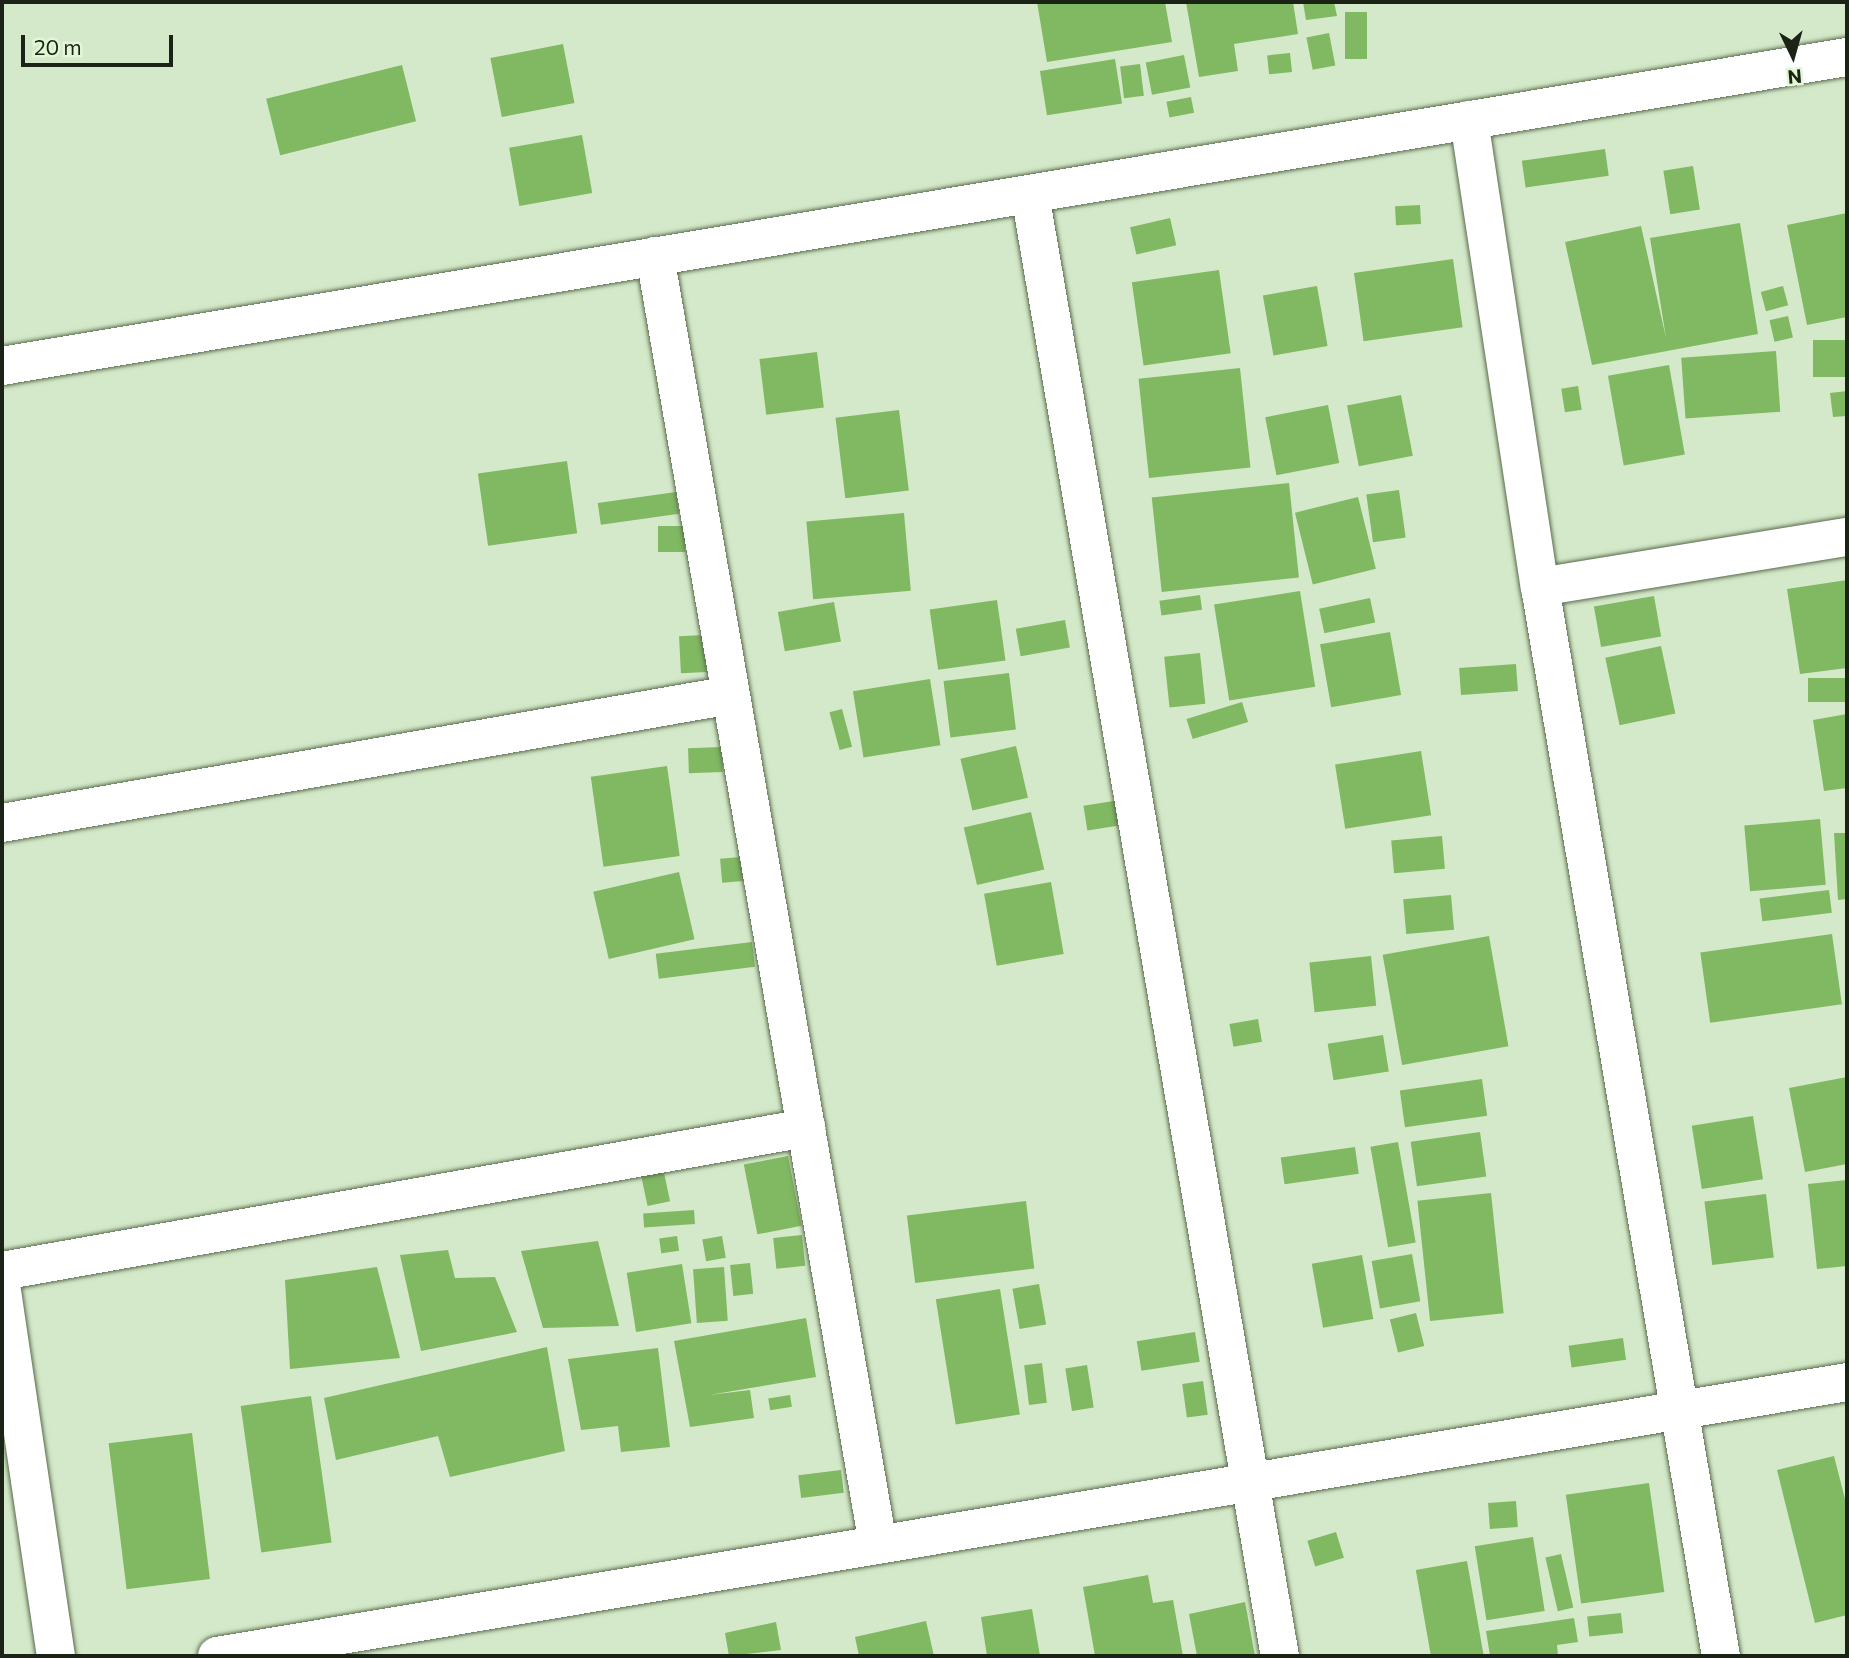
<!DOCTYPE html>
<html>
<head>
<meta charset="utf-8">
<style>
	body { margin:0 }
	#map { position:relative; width:1849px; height:1658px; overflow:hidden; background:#d4e9c9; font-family:Commissioner,sans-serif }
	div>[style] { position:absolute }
	.building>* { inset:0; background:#81b862; transform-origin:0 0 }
	.roads { filter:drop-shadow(0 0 2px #586b4e) drop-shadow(0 0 2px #586b4e) }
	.minor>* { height:38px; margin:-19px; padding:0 19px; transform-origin:19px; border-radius:19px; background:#fff }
	.tertiary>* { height:38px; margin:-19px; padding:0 19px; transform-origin:19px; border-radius:19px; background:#fff }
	span { translate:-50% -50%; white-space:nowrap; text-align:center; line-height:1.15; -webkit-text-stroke:5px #e1f7d6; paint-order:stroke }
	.frame { position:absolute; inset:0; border:4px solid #1b2317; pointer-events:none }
	.north { position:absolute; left:1758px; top:21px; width:70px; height:70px; -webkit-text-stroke:5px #e1f7d6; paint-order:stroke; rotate:175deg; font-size:19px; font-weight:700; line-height:28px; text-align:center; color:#1b2317 }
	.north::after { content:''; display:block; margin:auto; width:24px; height:32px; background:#1b2317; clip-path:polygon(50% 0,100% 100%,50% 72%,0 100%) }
	.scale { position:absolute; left:21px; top:35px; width:152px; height:32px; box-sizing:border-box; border:4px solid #1b2317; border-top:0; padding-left:9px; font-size:21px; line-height:24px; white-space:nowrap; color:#1b2317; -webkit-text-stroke:5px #e1f7d6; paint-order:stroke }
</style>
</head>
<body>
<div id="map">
	<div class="building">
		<div style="clip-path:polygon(1037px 2px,1165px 2px,1172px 42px,1047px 62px)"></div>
		<div style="clip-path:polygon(1186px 2px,1293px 2px,1298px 34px,1234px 44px,1238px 71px,1199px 77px)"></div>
		<div style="clip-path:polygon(1303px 2px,1334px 2px,1337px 16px,1306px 20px)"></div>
		<div style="left:1345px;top:12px;width:22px;height:47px"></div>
		<div style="left:1329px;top:33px;width:33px;height:23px;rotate:79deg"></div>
		<div style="left:563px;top:44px;width:60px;height:74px;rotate:79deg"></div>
		<div style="left:1290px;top:53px;width:19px;height:23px;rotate:84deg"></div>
		<div style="left:1184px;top:55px;width:33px;height:39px;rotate:79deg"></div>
		<div style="left:1115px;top:59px;width:45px;height:76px;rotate:81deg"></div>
		<div style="left:1140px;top:64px;width:32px;height:20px;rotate:83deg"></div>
		<div style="left:402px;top:65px;width:58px;height:140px;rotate:76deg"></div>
		<div style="left:1191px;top:97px;width:16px;height:25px;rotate:79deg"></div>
		<div style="left:582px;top:135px;width:59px;height:74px;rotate:80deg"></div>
		<div style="left:1605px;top:149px;width:27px;height:84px;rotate:82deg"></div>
		<div style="left:1693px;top:166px;width:44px;height:30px;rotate:81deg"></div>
		<div style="left:1420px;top:205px;width:19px;height:25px;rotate:87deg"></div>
		<div style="clip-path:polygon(1847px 213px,1847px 317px,1807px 325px,1787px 225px)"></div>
		<div style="left:1170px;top:218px;width:28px;height:41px;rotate:77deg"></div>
		<div style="clip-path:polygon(1740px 223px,1758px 334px,1592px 365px,1565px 242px,1641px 226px,1666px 338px,1650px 238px)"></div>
		<div style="left:1453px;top:259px;width:69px;height:100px;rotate:82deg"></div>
		<div style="left:1219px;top:270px;width:84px;height:88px;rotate:82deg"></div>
		<div style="left:1317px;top:286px;width:61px;height:55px;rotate:80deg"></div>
		<div style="left:1783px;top:286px;width:20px;height:23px;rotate:75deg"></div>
		<div style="left:1788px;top:316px;width:22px;height:19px;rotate:77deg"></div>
		<div style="left:1847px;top:340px;width:37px;height:34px;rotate:90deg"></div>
		<div style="left:1776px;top:351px;width:61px;height:95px;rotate:86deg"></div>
		<div style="left:817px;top:352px;width:56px;height:58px;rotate:83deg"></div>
		<div style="left:1669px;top:365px;width:91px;height:62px;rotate:80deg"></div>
		<div style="left:1240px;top:368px;width:100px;height:102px;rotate:84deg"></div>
		<div style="left:1578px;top:386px;width:24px;height:17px;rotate:81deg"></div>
		<div style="clip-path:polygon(1847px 391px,1847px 416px,1833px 417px,1830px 393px)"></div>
		<div style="left:1401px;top:395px;width:62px;height:55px;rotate:79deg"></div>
		<div style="left:1328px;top:405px;width:59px;height:64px;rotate:79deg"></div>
		<div style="left:899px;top:410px;width:81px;height:64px;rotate:83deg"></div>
		<div style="left:567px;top:461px;width:73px;height:90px;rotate:82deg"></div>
		<div style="left:1289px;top:483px;width:95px;height:138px;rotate:84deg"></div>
		<div style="left:1399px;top:490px;width:48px;height:33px;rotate:82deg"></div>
		<div style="left:676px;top:492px;width:22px;height:79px;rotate:82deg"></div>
		<div style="left:1358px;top:497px;width:74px;height:65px;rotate:76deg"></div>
		<div style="left:904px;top:513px;width:78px;height:98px;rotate:85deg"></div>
		<div style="left:658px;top:526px;width:27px;height:26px"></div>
		<div style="clip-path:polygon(1847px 580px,1847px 668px,1800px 674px,1787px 589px)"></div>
		<div style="left:1300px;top:591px;width:97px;height:87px;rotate:81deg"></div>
		<div style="left:1200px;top:595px;width:15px;height:41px;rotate:82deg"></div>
		<div style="left:1654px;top:596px;width:41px;height:61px;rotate:80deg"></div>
		<div style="left:1370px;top:598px;width:25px;height:52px;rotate:78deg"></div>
		<div style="left:997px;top:600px;width:61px;height:68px;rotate:82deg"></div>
		<div style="left:834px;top:602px;width:40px;height:57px;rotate:80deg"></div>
		<div style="left:1065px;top:620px;width:28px;height:50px;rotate:80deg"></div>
		<div style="left:1390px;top:632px;width:64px;height:71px;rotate:80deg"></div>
		<div style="left:705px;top:635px;width:37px;height:26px;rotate:87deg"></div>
		<div style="left:1661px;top:646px;width:69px;height:57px;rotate:78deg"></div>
		<div style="left:1200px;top:653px;width:51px;height:36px;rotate:84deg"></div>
		<div style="left:1516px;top:664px;width:27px;height:57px;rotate:86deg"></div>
		<div style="left:1009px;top:673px;width:57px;height:66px;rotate:83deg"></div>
		<div style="left:1847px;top:678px;width:24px;height:39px;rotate:90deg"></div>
		<div style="left:930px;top:679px;width:67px;height:78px;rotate:81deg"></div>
		<div style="left:1242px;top:702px;width:21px;height:58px;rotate:73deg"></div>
		<div style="left:842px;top:709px;width:39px;height:13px;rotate:75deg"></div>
		<div style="clip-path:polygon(1847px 714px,1847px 788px,1824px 791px,1813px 720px)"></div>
		<div style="left:1016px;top:746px;width:53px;height:57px;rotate:77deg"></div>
		<div style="left:722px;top:747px;width:25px;height:34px;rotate:88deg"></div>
		<div style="left:1421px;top:751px;width:65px;height:87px;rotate:81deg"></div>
		<div style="left:667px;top:766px;width:91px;height:77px;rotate:82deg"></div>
		<div style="left:1120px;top:800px;width:25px;height:37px;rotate:81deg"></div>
		<div style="left:1031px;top:812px;width:59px;height:69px;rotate:77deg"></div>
		<div style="left:1820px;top:819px;width:66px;height:76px;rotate:85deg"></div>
		<div style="clip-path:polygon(1834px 833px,1847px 833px,1847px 899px,1838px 900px)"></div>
		<div style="left:1442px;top:836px;width:33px;height:51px;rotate:85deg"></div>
		<div style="left:741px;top:857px;width:24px;height:21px;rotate:85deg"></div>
		<div style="left:679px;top:872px;width:69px;height:88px;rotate:77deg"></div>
		<div style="left:1051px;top:882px;width:73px;height:68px;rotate:80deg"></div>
		<div style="left:1829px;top:890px;width:23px;height:70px;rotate:83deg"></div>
		<div style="left:1451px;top:895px;width:35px;height:48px;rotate:85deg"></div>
		<div style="left:1832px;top:934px;width:71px;height:133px;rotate:82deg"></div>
		<div style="left:1489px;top:936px;width:112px;height:108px;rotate:80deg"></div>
		<div style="left:752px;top:942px;width:25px;height:97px;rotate:83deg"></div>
		<div style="left:1371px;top:956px;width:50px;height:62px;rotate:84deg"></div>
		<div style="left:1258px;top:1019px;width:23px;height:29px;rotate:80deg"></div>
		<div style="left:1383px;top:1035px;width:37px;height:56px;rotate:81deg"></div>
		<div style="clip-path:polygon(1847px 1077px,1847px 1164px,1805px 1172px,1789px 1088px)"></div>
		<div style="left:1482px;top:1079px;width:37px;height:83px;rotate:82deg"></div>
		<div style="left:1753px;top:1116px;width:64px;height:62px;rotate:81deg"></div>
		<div style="left:1480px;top:1132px;width:45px;height:70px;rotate:82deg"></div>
		<div style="left:1398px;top:1142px;width:102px;height:28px;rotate:80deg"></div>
		<div style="left:1355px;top:1147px;width:27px;height:75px;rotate:82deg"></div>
		<div style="left:788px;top:1156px;width:71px;height:45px;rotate:79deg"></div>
		<div style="left:663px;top:1168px;width:34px;height:23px;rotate:78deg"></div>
		<div style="clip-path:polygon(1847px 1180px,1847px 1266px,1817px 1269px,1808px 1184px)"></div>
		<div style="left:1491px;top:1193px;width:121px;height:74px;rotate:84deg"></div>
		<div style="left:1766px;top:1194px;width:64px;height:62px;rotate:83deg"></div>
		<div style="left:1026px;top:1201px;width:68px;height:120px;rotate:83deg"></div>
		<div style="left:694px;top:1210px;width:14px;height:51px;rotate:86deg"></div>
		<div style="left:802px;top:1235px;width:31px;height:29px;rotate:84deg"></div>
		<div style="left:677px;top:1236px;width:15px;height:18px;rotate:82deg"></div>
		<div style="left:722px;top:1236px;width:22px;height:20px;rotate:80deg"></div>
		<div style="clip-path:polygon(598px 1241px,619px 1326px,543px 1328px,521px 1251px)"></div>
		<div style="clip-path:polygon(448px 1250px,455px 1278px,495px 1277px,517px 1332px,421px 1351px,400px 1255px)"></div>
		<div style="left:1412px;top:1254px;width:48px;height:41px;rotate:80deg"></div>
		<div style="left:1362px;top:1255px;width:65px;height:51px;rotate:80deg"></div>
		<div style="left:750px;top:1263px;width:31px;height:20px;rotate:84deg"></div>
		<div style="left:682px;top:1264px;width:60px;height:56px;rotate:81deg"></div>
		<div style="clip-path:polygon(377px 1267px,400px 1358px,290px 1369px,285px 1280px)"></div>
		<div style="left:724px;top:1267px;width:54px;height:31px;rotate:86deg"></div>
		<div style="left:1039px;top:1284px;width:41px;height:27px;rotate:80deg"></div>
		<div style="left:1000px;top:1289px;width:127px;height:65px;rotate:81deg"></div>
		<div style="left:1416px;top:1313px;width:34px;height:27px;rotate:76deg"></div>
		<div style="clip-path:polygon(806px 1318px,816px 1377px,709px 1395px,750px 1390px,754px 1418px,690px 1427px,674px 1341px)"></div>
		<div style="left:1195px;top:1332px;width:30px;height:59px;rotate:81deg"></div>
		<div style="left:1623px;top:1338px;width:22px;height:55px;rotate:82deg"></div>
		<div style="clip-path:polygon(547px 1347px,565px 1451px,450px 1477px,438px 1436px,336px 1460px,324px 1398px)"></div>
		<div style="clip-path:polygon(658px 1348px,670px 1447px,621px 1452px,618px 1426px,581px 1430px,568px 1359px)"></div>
		<div style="left:1042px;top:1363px;width:40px;height:18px;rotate:83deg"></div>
		<div style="left:1087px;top:1365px;width:43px;height:22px;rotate:81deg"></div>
		<div style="left:1203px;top:1381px;width:34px;height:21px;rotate:82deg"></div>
		<div style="left:790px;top:1395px;width:12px;height:22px;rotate:81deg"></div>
		<div style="left:311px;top:1396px;width:148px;height:71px;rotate:82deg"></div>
		<div style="left:192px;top:1433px;width:147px;height:84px;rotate:83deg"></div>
		<div style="clip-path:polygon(1834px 1456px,1847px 1507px,1847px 1615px,1815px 1623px,1777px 1470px)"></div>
		<div style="left:841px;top:1470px;width:23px;height:43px;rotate:83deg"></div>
		<div style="left:1649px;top:1483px;width:110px;height:84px;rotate:82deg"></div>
		<div style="left:1516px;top:1501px;width:26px;height:28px;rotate:86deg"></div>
		<div style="left:1336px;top:1532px;width:27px;height:30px;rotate:73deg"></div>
		<div style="left:1533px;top:1537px;width:75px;height:59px;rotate:81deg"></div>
		<div style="left:1561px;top:1554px;width:55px;height:16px;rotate:77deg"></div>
		<div style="left:1467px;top:1561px;width:97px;height:52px;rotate:80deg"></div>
		<div style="clip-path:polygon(1148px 1575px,1153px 1603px,1173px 1600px,1183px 1656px,1095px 1656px,1083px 1587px)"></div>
		<div style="clip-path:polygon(1245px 1602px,1255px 1656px,1197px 1656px,1189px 1614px)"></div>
		<div style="clip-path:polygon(1032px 1609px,1040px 1656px,987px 1656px,981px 1617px)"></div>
		<div style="left:1621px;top:1613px;width:20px;height:34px;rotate:84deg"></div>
		<div style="clip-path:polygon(1574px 1618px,1578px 1642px,1557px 1645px,1558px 1656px,1490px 1656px,1486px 1631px)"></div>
		<div style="clip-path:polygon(926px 1621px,934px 1656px,859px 1656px,855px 1637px)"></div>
		<div style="clip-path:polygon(776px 1622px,781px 1650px,729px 1656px,725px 1633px)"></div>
	</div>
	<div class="roads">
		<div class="minor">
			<div style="left:1469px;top:120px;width:472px;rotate:81.4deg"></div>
			<div style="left:1540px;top:587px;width:1084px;rotate:80.39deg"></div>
			<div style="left:1030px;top:194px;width:1483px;rotate:80.3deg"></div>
			<div style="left:655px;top:256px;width:1308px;rotate:80.18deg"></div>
			<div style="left:2px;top:366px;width:1871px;rotate:-9.51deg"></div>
			<div style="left:1540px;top:587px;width:311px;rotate:-9.3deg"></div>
			<div style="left:2px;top:823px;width:740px;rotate:-9.96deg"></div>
			<div style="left:2px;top:1271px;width:817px;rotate:-10.09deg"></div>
			<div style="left:2px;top:1291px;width:369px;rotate:81.6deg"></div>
		</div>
		<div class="tertiary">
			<div style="left:217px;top:1656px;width:1653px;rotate:-9.54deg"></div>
		</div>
	</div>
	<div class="frame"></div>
	<div class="north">N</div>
	<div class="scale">20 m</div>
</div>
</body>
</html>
